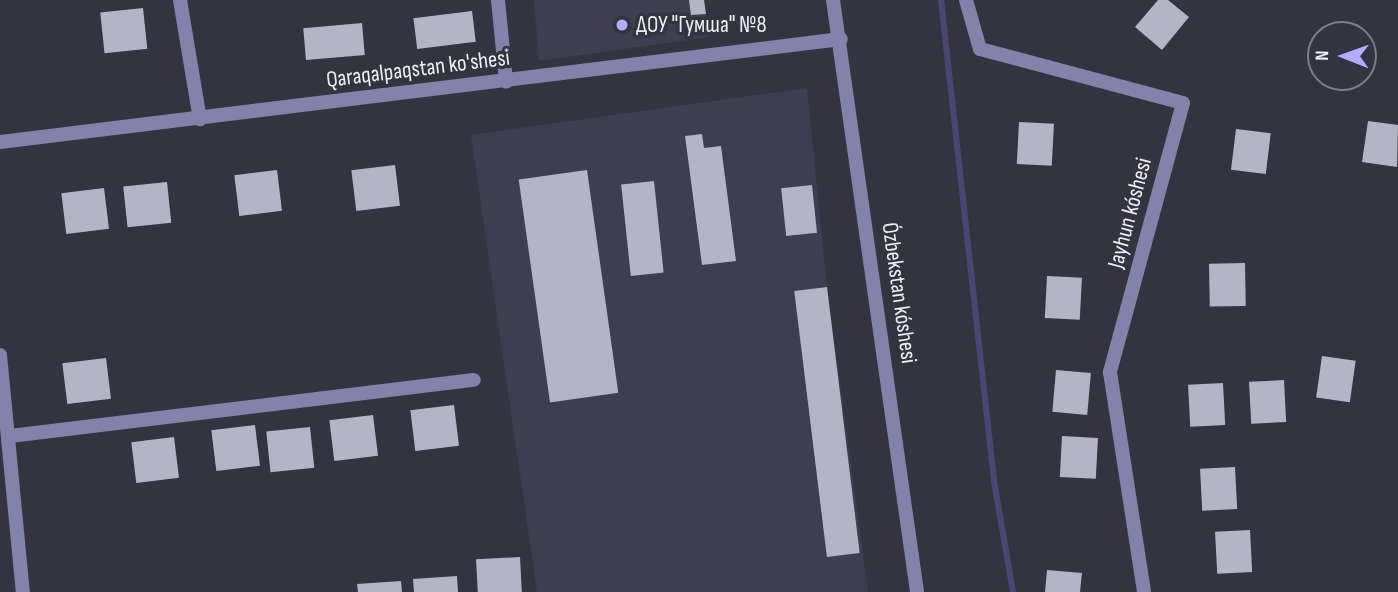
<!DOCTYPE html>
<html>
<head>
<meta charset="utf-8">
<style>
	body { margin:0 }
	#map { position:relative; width:1398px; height:592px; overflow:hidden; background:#343441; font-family:"Sofia Sans Condensed",sans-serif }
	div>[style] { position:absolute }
	.built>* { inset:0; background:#3e3e50 }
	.stream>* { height:6px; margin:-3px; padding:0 3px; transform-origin:3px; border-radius:3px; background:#494673 }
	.building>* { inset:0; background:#b4b4c4; transform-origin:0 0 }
	.minor>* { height:14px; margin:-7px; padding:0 7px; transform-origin:7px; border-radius:7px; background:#8382aa }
	.tertiary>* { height:14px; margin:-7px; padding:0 7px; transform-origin:7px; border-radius:7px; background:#8382aa }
	.dots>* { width:19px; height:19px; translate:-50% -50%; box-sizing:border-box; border:4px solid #343441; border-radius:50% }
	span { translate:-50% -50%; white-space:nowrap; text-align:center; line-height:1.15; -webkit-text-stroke:7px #343441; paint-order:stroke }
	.poi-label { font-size:23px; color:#ededf6 }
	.left { translate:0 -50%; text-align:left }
	.street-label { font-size:23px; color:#ededf6 }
	.north { position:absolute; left:1307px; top:21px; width:70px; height:70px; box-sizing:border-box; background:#343441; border:2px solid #7e7e89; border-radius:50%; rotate:271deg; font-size:19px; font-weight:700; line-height:28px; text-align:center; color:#ededf6 }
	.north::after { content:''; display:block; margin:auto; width:24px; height:32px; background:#b1adfa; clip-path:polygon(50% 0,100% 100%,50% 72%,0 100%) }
</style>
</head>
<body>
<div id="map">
	<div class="built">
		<div style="clip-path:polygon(534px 0,704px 0,709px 37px,539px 61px)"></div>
		<div style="clip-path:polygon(807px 88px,827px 287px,868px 592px,537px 592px,471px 135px)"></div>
	</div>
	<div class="stream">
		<div style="left:941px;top:0;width:484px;rotate:83.7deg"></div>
		<div style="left:994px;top:481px;width:113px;rotate:80.3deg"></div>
	</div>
	<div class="building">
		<div style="clip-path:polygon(689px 0,704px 0,706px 14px,691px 15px)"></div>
		<div style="clip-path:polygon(1158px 0,1168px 0,1189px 17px,1162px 50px,1135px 27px)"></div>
		<div style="left:143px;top:8px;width:41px;height:43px;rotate:84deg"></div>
		<div style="left:472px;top:11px;width:31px;height:59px;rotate:83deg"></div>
		<div style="left:362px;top:23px;width:32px;height:59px;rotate:85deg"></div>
		<div style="clip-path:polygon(1368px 121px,1398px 125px,1397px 167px,1362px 162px)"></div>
		<div style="left:1019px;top:122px;width:35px;height:42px;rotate:3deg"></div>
		<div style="left:1236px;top:129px;width:35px;height:41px;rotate:7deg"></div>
		<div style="clip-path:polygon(702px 134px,704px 148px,721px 146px,736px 261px,702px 265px,685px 136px)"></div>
		<div style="left:395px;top:165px;width:41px;height:44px;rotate:83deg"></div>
		<div style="left:277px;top:170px;width:41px;height:43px;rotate:83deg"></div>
		<div style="left:587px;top:170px;width:225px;height:69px;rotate:82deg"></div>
		<div style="left:654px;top:181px;width:92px;height:33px;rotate:84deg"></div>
		<div style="left:167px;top:182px;width:41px;height:44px;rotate:84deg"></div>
		<div style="left:812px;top:185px;width:48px;height:31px;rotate:84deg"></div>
		<div style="left:104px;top:188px;width:41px;height:43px;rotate:83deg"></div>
		<div style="left:1245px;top:263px;width:43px;height:36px;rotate:89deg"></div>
		<div style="left:1047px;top:276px;width:35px;height:42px;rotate:3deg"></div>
		<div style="left:827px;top:287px;width:268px;height:33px;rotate:83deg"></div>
		<div style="left:1322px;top:356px;width:34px;height:42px;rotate:8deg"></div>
		<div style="left:106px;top:358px;width:41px;height:44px;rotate:83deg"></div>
		<div style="left:1056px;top:370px;width:35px;height:42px;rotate:5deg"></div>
		<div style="left:1284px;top:380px;width:42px;height:35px;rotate:87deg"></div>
		<div style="left:1223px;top:383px;width:42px;height:35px;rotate:87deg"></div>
		<div style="left:454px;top:405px;width:41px;height:44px;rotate:83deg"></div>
		<div style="left:373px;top:415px;width:41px;height:44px;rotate:83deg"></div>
		<div style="left:255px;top:425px;width:41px;height:44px;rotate:83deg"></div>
		<div style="left:310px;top:427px;width:41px;height:44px;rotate:84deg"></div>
		<div style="left:1062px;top:436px;width:36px;height:41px;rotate:3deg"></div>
		<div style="left:174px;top:437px;width:41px;height:43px;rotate:83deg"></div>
		<div style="left:1235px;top:467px;width:42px;height:35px;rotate:87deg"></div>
		<div style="left:1250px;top:530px;width:42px;height:35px;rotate:87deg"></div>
		<div style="left:520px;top:557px;width:35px;height:44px;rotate:87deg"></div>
		<div style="clip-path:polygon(1047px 570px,1082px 573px,1080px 592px,1045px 592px)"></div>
		<div style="clip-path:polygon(457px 576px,458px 592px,414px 592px,413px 579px)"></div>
		<div style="clip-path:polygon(401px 581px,402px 592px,358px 592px,357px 584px)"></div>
	</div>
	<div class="minor">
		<div style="left:180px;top:0;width:121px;rotate:80.5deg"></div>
		<div style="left:498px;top:0;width:82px;rotate:84.4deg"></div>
		<div style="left:966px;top:0;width:51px;rotate:74.1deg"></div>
		<div style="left:980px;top:49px;width:210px;rotate:14.9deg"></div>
		<div style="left:1183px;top:103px;width:279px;rotate:105.2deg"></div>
		<div style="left:1110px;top:372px;width:223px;rotate:81.2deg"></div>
		<div style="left:0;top:142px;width:847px;rotate:-6.98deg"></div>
		<div style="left:0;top:355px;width:238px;rotate:84.5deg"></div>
		<div style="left:10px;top:436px;width:467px;rotate:-6.9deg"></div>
	</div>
	<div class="tertiary">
		<div style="left:833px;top:0;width:598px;rotate:81.92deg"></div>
	</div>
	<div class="dots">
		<div style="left:622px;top:25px;background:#b1adfa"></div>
	</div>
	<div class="poi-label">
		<span class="left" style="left:636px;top:25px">ДОУ "Гумша" №8</span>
	</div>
	<div class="street-label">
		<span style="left:418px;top:69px;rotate:-7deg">Qaraqalpaqstan ko'shesi</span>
		<span style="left:1130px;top:213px;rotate:-75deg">Jayhun kóshesi</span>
		<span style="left:899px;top:293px;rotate:82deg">Ózbekstan kóshesi</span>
	</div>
	<div class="north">N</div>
</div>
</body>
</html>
